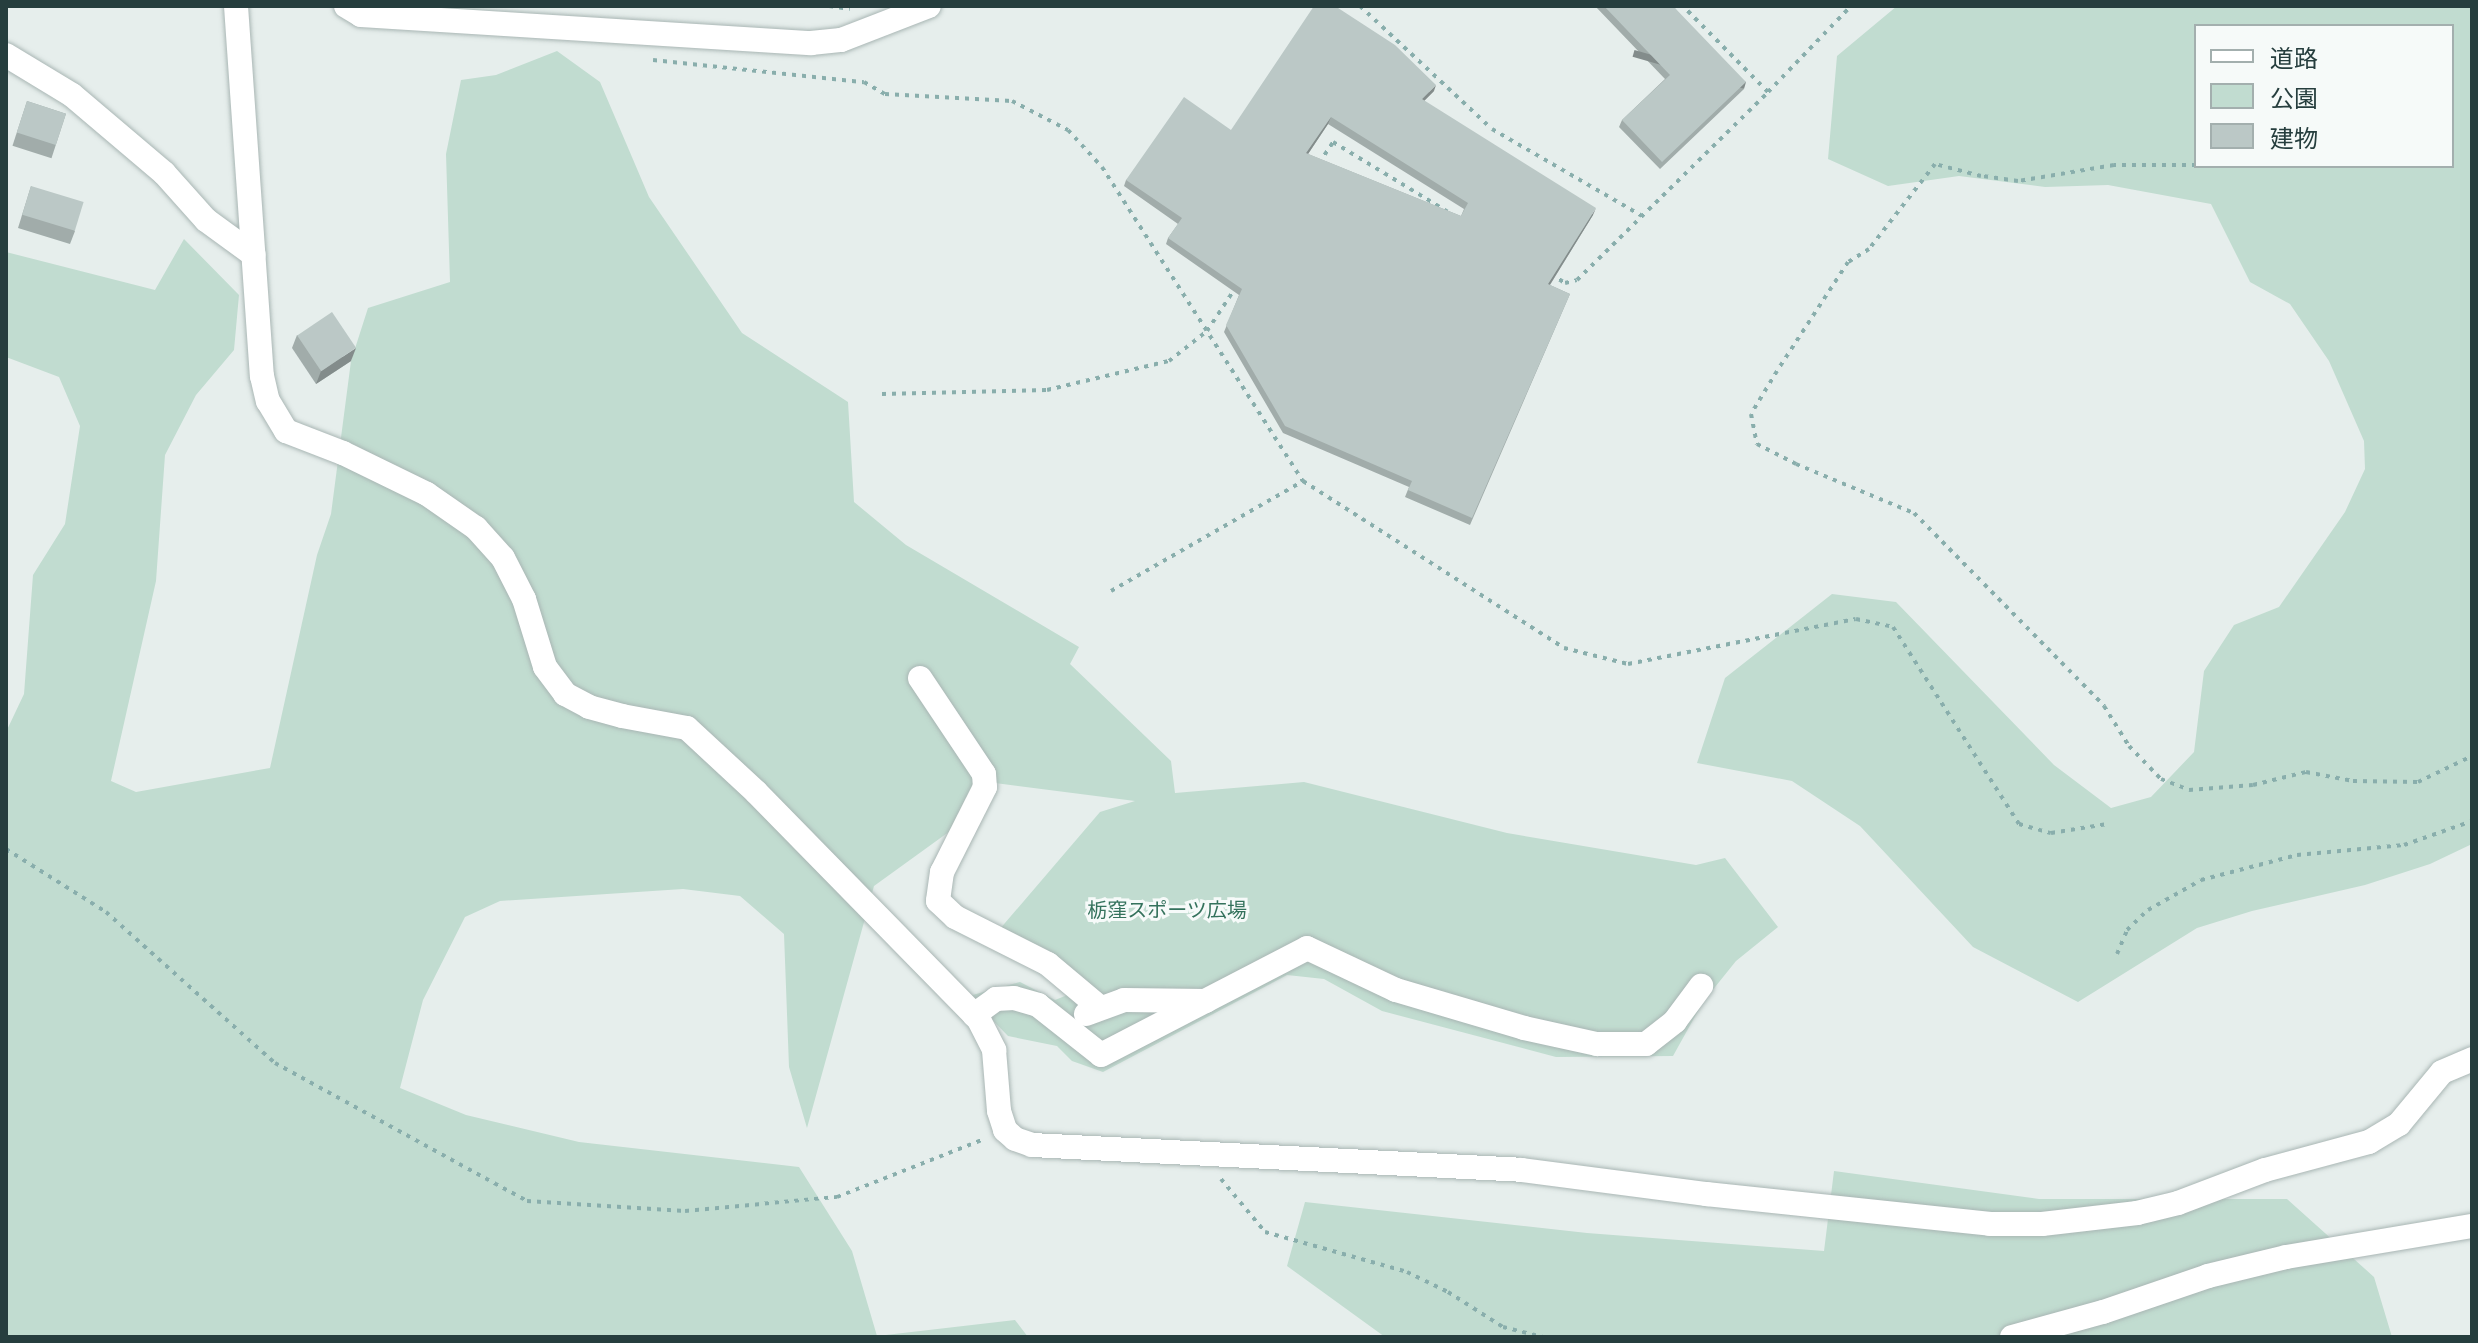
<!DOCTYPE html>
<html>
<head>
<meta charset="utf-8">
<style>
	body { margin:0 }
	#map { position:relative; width:2478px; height:1343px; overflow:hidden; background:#e6eeec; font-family:Montserrat,"Noto Sans JP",sans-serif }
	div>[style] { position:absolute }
	.green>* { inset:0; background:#c1dcd0 }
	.path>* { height:4px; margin-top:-2px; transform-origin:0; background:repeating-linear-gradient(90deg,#89aeac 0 4px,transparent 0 10px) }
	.roads { filter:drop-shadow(0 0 2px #a9b6b4) drop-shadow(0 0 2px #a9b6b4) }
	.minor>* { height:24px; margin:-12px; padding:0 12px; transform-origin:12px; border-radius:12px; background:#fff }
	.wall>* { inset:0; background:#a1acaa; transform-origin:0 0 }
	.shaded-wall>* { inset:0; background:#838c8b; transform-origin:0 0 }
	.building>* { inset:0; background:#bbc8c6; transform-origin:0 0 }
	span { translate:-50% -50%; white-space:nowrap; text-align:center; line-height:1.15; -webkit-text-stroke:6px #f6faf9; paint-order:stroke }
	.park-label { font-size:20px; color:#34725c }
	.frame { position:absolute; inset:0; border:8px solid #263e3e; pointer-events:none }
	.legend { position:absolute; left:2194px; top:24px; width:260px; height:144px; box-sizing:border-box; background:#f6faf9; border:2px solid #a3afae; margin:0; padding:10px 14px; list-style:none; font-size:24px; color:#263e3e }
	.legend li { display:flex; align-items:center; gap:16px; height:40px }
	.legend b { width:40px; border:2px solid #a3afae }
</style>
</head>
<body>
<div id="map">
	<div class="green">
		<div style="clip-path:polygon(evenodd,1897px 6px,2472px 6px,2472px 844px,2430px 864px,2365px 885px,2252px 911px,2197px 928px,2078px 1002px,1973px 947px,1860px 826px,1792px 781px,1697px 763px,1725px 678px,1832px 594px,1896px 602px,2054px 765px,2111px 808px,2151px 797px,2194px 752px,2204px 671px,2234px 625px,2279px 607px,2345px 512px,2365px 469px,2364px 441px,2329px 361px,2290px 304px,2250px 282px,2211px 204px,2108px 185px,2045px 187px,1959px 176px,1888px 186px,1828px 159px,1837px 56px,1897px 6px,2196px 26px,2452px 26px,2452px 166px,2196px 166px,2196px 26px)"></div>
		<div style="clip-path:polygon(557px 51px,600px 82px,649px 197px,742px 333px,848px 402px,854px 502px,906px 545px,1079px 647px,1070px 664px,1171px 761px,1175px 793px,1304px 782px,1507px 833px,1696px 865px,1725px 858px,1778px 927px,1736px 961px,1703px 1002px,1673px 1056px,1556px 1057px,1382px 1011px,1324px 979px,1287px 975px,1103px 1072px,1072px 1061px,1057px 1046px,1008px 1036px,969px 996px,1020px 982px,1055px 1000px,1065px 996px,1078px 980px,999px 930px,1100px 812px,1135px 801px,995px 783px,957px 826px,874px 886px,807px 1128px,789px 1067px,784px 934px,740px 896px,683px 889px,500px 901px,465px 917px,423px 1000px,400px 1088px,466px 1115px,579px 1142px,799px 1167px,852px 1251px,877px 1336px,1015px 1320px,1028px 1337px,6px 1337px,6px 732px,24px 694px,33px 575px,65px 524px,80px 426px,59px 377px,6px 357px,6px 252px,155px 290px,184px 239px,239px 295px,234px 350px,196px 395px,165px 455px,156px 581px,111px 781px,136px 792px,270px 768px,317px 555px,331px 514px,351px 361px,368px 308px,450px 282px,446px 154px,461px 80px,496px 75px)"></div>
		<div style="clip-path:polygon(1834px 1171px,2039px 1199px,2287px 1199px,2374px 1277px,2392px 1337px,1385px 1337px,1287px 1266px,1305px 1202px,1587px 1233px,1824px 1251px)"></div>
	</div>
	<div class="path">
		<div style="left:829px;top:6px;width:21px;rotate:8deg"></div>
		<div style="left:1360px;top:6px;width:180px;rotate:43deg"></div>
		<div style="left:1492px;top:129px;width:173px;rotate:30.1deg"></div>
		<div style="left:653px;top:60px;width:212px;rotate:6deg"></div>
		<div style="left:864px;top:82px;width:24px;rotate:30deg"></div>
		<div style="left:885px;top:94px;width:127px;rotate:3.2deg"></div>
		<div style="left:1012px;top:101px;width:63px;rotate:27.4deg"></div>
		<div style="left:1068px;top:130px;width:50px;rotate:47.4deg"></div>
		<div style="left:1102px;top:167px;width:373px;rotate:57.4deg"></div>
		<div style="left:1303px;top:481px;width:310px;rotate:32.6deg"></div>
		<div style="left:1564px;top:648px;width:66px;rotate:14deg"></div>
		<div style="left:1628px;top:664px;width:232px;rotate:-11.2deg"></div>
		<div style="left:1856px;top:619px;width:38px;rotate:12deg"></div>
		<div style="left:1893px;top:627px;width:234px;rotate:57.4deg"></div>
		<div style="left:2019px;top:824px;width:33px;rotate:16deg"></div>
		<div style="left:2051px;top:833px;width:57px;rotate:-9.1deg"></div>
		<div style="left:1768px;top:92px;width:120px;rotate:-46deg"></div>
		<div style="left:1319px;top:163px;width:25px;rotate:-56deg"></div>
		<div style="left:1333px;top:142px;width:135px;rotate:31.3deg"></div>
		<div style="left:2196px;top:165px;width:82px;rotate:180deg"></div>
		<div style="left:2114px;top:165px;width:97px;rotate:170.5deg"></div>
		<div style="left:2018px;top:181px;width:37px;rotate:-172deg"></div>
		<div style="left:1981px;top:176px;width:48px;rotate:-165.4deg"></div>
		<div style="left:1935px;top:164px;width:108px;rotate:127.8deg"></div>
		<div style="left:1869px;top:249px;width:25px;rotate:148deg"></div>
		<div style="left:1848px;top:262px;width:130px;rotate:123.1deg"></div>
		<div style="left:1777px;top:371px;width:50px;rotate:121.2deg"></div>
		<div style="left:1751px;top:414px;width:31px;rotate:79deg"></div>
		<div style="left:1757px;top:444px;width:44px;rotate:27.1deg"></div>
		<div style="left:1796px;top:464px;width:128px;rotate:22.6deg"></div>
		<div style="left:1914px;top:513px;width:271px;rotate:45.4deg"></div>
		<div style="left:2104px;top:706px;width:47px;rotate:58deg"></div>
		<div style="left:2129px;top:746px;width:46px;rotate:45.9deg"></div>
		<div style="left:2161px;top:779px;width:30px;rotate:21deg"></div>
		<div style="left:2189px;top:790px;width:64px;rotate:-4.5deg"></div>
		<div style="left:2253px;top:785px;width:55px;rotate:-13.8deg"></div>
		<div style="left:2306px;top:772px;width:48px;rotate:10.8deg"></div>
		<div style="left:2353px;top:781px;width:65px;rotate:0.9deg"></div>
		<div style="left:2418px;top:782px;width:60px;rotate:-25.7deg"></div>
		<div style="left:1551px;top:274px;width:17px;rotate:33deg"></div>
		<div style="left:1565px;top:283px;width:12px;rotate:-14deg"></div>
		<div style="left:1577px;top:280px;width:268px;rotate:-44.5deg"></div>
		<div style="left:1768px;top:92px;width:121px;rotate:-134.7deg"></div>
		<div style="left:882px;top:394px;width:165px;rotate:-1.4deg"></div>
		<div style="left:1047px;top:390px;width:125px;rotate:-13.4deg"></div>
		<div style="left:1169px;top:361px;width:48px;rotate:-38.3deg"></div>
		<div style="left:1207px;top:331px;width:53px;rotate:-56.6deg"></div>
		<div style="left:1111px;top:591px;width:221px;rotate:-29.8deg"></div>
		<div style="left:6px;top:849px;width:118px;rotate:32.2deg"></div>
		<div style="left:106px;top:912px;width:227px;rotate:41.8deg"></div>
		<div style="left:275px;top:1063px;width:287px;rotate:28.7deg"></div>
		<div style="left:527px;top:1201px;width:158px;rotate:3.6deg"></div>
		<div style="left:685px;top:1211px;width:153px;rotate:-5.3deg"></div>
		<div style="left:837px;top:1197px;width:158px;rotate:-21.5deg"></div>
		<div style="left:2117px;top:954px;width:26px;rotate:-67deg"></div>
		<div style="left:2127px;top:930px;width:29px;rotate:-44deg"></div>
		<div style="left:2148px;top:910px;width:61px;rotate:-29.5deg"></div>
		<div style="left:2201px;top:880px;width:99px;rotate:-14.6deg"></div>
		<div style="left:2297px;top:855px;width:107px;rotate:-5.3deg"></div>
		<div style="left:2404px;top:845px;width:72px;rotate:-19.4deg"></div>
		<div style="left:1221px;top:1179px;width:69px;rotate:50.3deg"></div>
		<div style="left:1265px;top:1232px;width:148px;rotate:15.7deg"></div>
		<div style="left:1407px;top:1272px;width:46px;rotate:26deg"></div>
		<div style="left:1448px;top:1292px;width:65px;rotate:32.5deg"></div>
		<div style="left:1503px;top:1327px;width:41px;rotate:14deg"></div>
	</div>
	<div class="roads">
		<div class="minor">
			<div style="left:236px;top:6px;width:371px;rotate:86deg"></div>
			<div style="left:262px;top:376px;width:26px;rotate:77deg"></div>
			<div style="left:268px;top:401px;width:35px;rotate:59deg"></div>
			<div style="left:286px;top:431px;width:61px;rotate:21.1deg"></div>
			<div style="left:343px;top:453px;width:93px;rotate:26deg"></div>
			<div style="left:427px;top:494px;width:60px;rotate:34.8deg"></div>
			<div style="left:476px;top:528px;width:40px;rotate:48deg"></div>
			<div style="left:503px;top:558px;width:46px;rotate:62.9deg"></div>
			<div style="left:524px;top:599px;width:71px;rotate:72.8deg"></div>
			<div style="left:545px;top:667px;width:34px;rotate:53deg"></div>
			<div style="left:565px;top:694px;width:27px;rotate:28deg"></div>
			<div style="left:589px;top:707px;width:34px;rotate:15deg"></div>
			<div style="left:622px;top:716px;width:66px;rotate:10.5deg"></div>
			<div style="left:687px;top:728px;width:94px;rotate:42.8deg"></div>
			<div style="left:756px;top:792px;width:319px;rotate:45.6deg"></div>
			<div style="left:979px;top:1020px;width:34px;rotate:63deg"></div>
			<div style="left:994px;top:1050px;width:61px;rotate:85.3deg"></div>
			<div style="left:999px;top:1111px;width:20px;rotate:72deg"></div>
			<div style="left:1005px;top:1130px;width:13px;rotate:42deg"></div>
			<div style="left:1015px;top:1139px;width:18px;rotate:19deg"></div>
			<div style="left:1032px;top:1145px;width:490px;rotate:2.9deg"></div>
			<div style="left:1521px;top:1170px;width:187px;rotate:7.4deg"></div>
			<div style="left:1706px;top:1194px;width:286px;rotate:6deg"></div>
			<div style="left:1990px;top:1224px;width:52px"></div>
			<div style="left:2042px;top:1224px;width:96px;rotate:-6.6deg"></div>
			<div style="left:2137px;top:1213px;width:42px;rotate:-13.7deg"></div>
			<div style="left:2178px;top:1203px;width:93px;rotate:-20.8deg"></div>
			<div style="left:2265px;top:1170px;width:108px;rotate:-15.1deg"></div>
			<div style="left:2369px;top:1142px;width:35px;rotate:-31deg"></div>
			<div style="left:2399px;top:1124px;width:67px;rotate:-50.4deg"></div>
			<div style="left:2442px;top:1072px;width:33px;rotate:-23deg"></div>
			<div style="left:346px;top:6px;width:17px;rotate:31deg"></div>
			<div style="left:361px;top:15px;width:451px;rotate:3.6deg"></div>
			<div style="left:811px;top:43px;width:30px;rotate:-6deg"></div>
			<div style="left:841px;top:40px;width:94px;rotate:-21.1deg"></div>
			<div style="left:6px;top:55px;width:77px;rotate:31.2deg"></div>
			<div style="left:72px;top:95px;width:121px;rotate:40.3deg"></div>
			<div style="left:164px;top:173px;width:63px;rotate:48.2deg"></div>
			<div style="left:206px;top:220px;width:59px;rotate:36.1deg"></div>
			<div style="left:920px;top:678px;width:115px;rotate:56.3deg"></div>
			<div style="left:984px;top:774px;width:13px;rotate:86deg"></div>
			<div style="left:985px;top:787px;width:95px;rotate:116.8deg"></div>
			<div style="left:942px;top:872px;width:29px;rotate:98deg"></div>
			<div style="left:938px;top:901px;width:23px;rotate:43deg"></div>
			<div style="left:955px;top:917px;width:104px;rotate:26.8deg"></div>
			<div style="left:1048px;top:964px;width:65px;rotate:40deg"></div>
			<div style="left:1086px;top:1014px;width:40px;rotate:-20.2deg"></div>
			<div style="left:1124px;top:1000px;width:82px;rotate:0.7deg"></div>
			<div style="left:974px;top:1015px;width:27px;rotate:-36deg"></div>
			<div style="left:996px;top:999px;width:18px;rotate:-3deg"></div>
			<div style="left:1014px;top:998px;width:25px;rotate:16deg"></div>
			<div style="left:1038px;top:1005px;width:80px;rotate:38.4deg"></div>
			<div style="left:1101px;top:1055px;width:232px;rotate:-27.4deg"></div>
			<div style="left:1307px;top:948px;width:98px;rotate:25.3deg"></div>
			<div style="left:1396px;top:990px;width:134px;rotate:16.5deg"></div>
			<div style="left:1524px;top:1028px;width:75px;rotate:12.4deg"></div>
			<div style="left:1597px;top:1044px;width:49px"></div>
			<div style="left:1646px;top:1044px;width:37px;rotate:-38deg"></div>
			<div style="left:1675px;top:1021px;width:44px;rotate:-53.4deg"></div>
			<div style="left:2012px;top:1337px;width:94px;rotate:-15.4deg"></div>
			<div style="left:2103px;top:1312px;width:111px;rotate:-18.9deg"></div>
			<div style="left:2208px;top:1276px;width:80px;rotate:-13.7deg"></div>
			<div style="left:2286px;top:1257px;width:189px;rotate:-9.5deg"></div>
		</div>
	</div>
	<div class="wall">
		<div style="clip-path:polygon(1595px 6px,1673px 6px,1744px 89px,1660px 169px,1619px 127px,1622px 120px,1665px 79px)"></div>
		<div style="clip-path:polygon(evenodd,1434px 91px,1424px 101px,1593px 215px,1550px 285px,1570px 294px,1470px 525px,1405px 497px,1409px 487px,1283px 433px,1224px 332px,1239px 295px,1166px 244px,1168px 238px,1178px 224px,1124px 186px,1126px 180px,1231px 130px,1434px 91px,1328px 124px,1464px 209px,1461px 216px,1308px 154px,1328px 124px)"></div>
		<div style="left:27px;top:101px;width:41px;height:47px;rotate:18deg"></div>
		<div style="clip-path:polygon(31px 186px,75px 231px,70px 244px,18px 228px)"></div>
		<div style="clip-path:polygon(297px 335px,351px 361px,316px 384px,292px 348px)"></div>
	</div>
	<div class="shaded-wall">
		<div style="left:1746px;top:82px;width:7px;height:116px;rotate:106deg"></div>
		<div style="clip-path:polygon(1436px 85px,1434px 91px,1419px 106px,1422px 99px)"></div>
		<div style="clip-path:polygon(1331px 117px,1328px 124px,1304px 160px,1306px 153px)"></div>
		<div style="clip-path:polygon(1596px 208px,1593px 215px,1546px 291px,1548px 284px)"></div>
		<div style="clip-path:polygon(356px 348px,351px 361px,316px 384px,321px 371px)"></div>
	</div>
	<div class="building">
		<div style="clip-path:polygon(evenodd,1314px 6px,1335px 6px,1395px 45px,1436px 85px,1422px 99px,1596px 208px,1548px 284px,1570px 294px,1472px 518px,1408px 490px,1412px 481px,1285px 426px,1226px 325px,1242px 289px,1168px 238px,1182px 218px,1126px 180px,1184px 97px,1231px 130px,1314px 6px,1331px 117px,1468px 203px,1461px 216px,1306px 153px,1331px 117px)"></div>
		<div style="clip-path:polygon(1604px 6px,1673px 6px,1746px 82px,1662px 162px,1622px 120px,1670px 75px)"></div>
		<div style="left:27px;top:101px;width:41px;height:33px;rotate:18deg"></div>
		<div style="left:31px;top:186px;width:55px;height:30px;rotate:17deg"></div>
		<div style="left:332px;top:312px;width:43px;height:42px;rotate:56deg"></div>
	</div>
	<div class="park-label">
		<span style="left:1167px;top:910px">栃窪スポーツ広場</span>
	</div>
	<div class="frame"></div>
	<ul class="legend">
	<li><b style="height:10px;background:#fff"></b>道路</li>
	<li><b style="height:22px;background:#c1dcd0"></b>公園</li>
	<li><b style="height:22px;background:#bbc8c6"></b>建物</li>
	</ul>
</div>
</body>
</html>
